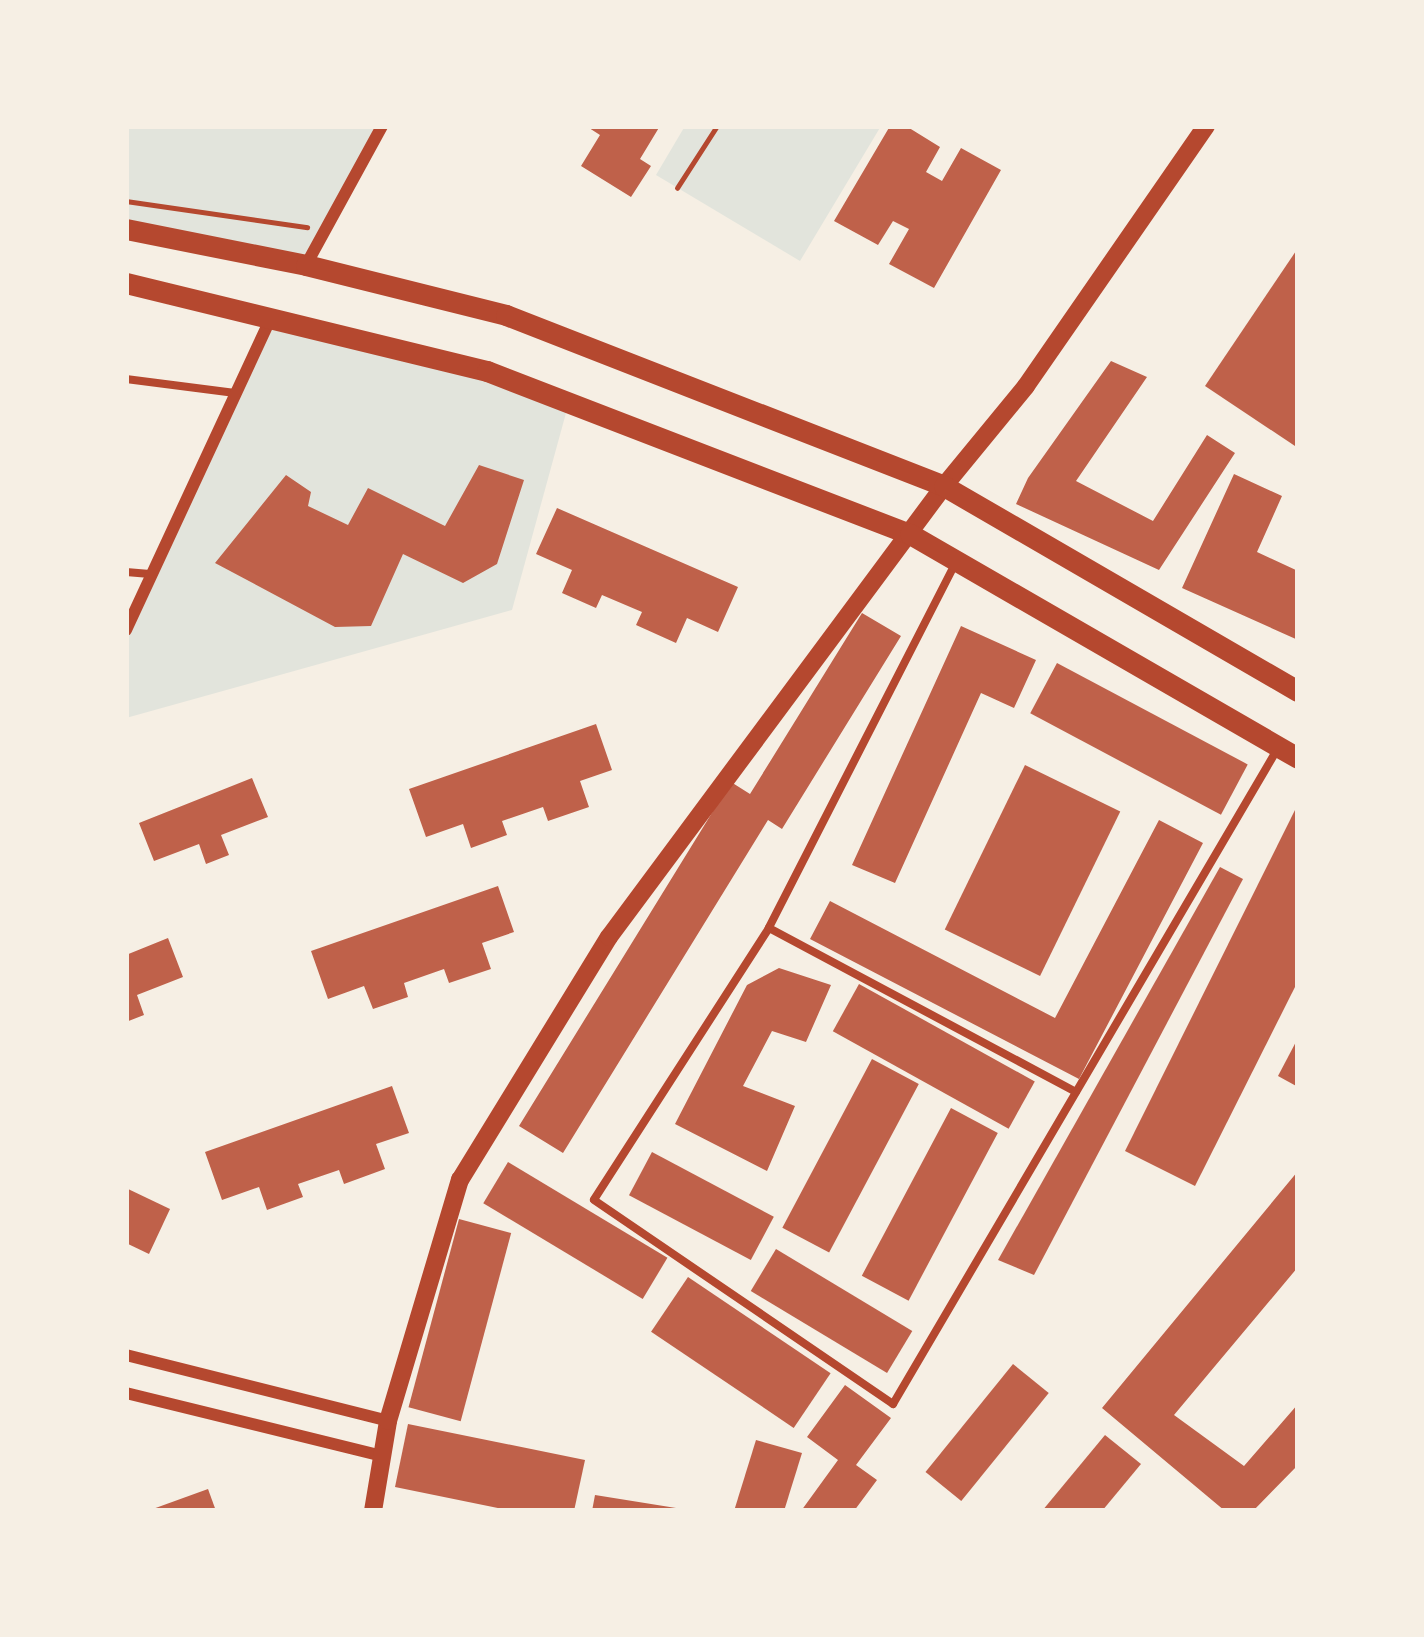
<!DOCTYPE html>
<html>
<head>
<meta charset="utf-8">
<style>
	body { margin:0 }
	#map { position:relative; width:1424px; height:1637px; overflow:hidden; background:#f6efe4; font-family:Figtree,sans-serif }
	div>[style] { position:absolute }
	.green>* { inset:0; background:#e2e4dc }
	.building>* { inset:0; background:#bf614a; transform-origin:0 0 }
	.path>* { height:4.5px; margin:-2.25px; padding:0 2.25px; transform-origin:2.25px; border-radius:2.25px; background:#b5482f }
	.service>* { height:8px; margin:-4px; padding:0 4px; transform-origin:4px; border-radius:4px; background:#b5482f }
	.minor>* { height:12px; margin:-6px; padding:0 6px; transform-origin:6px; border-radius:6px; background:#b5482f }
	.tertiary>* { height:18px; margin:-9px; padding:0 9px; transform-origin:9px; border-radius:9px; background:#b5482f }
	.secondary>* { height:21px; margin:-10.5px; padding:0 10.5px; transform-origin:10.5px; border-radius:10.5px; background:#b5482f }
	span { translate:-50% -50%; white-space:nowrap; text-align:center; line-height:1.15; -webkit-text-stroke:12px #f6efe4; paint-order:stroke }
	.frame { position:absolute; inset:0; border:129px solid #f6efe4; pointer-events:none }
</style>
</head>
<body>
<div id="map">
	<div class="green">
		<div style="clip-path:polygon(126px 126px,382px 126px,306px 265px,126px 229px)"></div>
		<div style="clip-path:polygon(685px 126px,881px 126px,800px 261px,656px 175px)"></div>
		<div style="clip-path:polygon(271px 317px,569px 402px,512px 610px,126px 718px,126px 630px)"></div>
	</div>
	<div class="building">
		<div style="clip-path:polygon(586px 126px,660px 126px,640px 159px,651px 166px,631px 197px,581px 166px,600px 135px)"></div>
		<div style="clip-path:polygon(890px 126px,906px 126px,940px 147px,926px 172px,942px 181px,961px 148px,1001px 170px,934px 288px,889px 264px,909px 229px,893px 221px,878px 245px,834px 221px)"></div>
		<div style="clip-path:polygon(1298px 248px,1298px 448px,1205px 386px)"></div>
		<div style="clip-path:polygon(1111px 361px,1147px 377px,1076px 481px,1153px 521px,1207px 435px,1235px 453px,1159px 570px,1016px 504px,1028px 478px)"></div>
		<div style="clip-path:polygon(479px 465px,524px 480px,497px 564px,463px 583px,403px 554px,371px 626px,335px 627px,215px 563px,286px 475px,311px 492px,308px 506px,348px 525px,368px 488px,445px 526px)"></div>
		<div style="clip-path:polygon(1234px 474px,1282px 496px,1257px 552px,1298px 571px,1298px 640px,1182px 588px)"></div>
		<div style="clip-path:polygon(557px 508px,738px 587px,718px 632px,687px 618px,676px 643px,636px 625px,642px 612px,602px 595px,596px 608px,562px 593px,572px 570px,536px 554px)"></div>
		<div style="clip-path:polygon(862px 613px,901px 636px,782px 829px,768px 820px,563px 1153px,519px 1126px,731px 782px,750px 794px)"></div>
		<div style="clip-path:polygon(961px 626px,1036px 660px,1014px 708px,981px 693px,895px 883px,852px 865px)"></div>
		<div style="left:1057px;top:663px;width:216px;height:57px;rotate:28deg"></div>
		<div style="clip-path:polygon(596px 724px,612px 770px,580px 781px,589px 807px,548px 821px,543px 807px,502px 821px,507px 835px,471px 848px,463px 824px,426px 837px,409px 789px)"></div>
		<div style="left:1025px;top:765px;width:106px;height:183px;rotate:26deg"></div>
		<div style="clip-path:polygon(252px 778px,268px 817px,221px 835px,229px 855px,206px 864px,199px 844px,154px 861px,139px 823px)"></div>
		<div style="clip-path:polygon(1298px 804px,1298px 981px,1195px 1186px,1125px 1151px)"></div>
		<div style="clip-path:polygon(1159px 820px,1203px 843px,1079px 1079px,810px 939px,830px 901px,1055px 1018px)"></div>
		<div style="clip-path:polygon(1220px 867px,1243px 879px,1034px 1275px,998px 1260px)"></div>
		<div style="clip-path:polygon(498px 886px,514px 932px,482px 943px,491px 969px,449px 983px,444px 969px,404px 983px,408px 997px,373px 1009px,364px 986px,328px 999px,311px 951px)"></div>
		<div style="clip-path:polygon(168px 938px,183px 977px,137px 995px,144px 1015px,126px 1022px,126px 955px)"></div>
		<div style="clip-path:polygon(779px 968px,831px 985px,806px 1042px,772px 1031px,743px 1086px,795px 1106px,767px 1171px,675px 1124px,747px 985px)"></div>
		<div style="left:859px;top:984px;width:201px;height:54px;rotate:29deg"></div>
		<div style="clip-path:polygon(1298px 1038px,1298px 1087px,1278px 1076px)"></div>
		<div style="left:872px;top:1059px;width:53px;height:191px;rotate:28deg"></div>
		<div style="clip-path:polygon(392px 1086px,409px 1133px,376px 1144px,385px 1169px,344px 1184px,339px 1170px,298px 1184px,303px 1197px,267px 1210px,259px 1187px,222px 1200px,205px 1152px)"></div>
		<div style="left:951px;top:1108px;width:53px;height:190px;rotate:28deg"></div>
		<div style="left:652px;top:1152px;width:138px;height:49px;rotate:28deg"></div>
		<div style="left:508px;top:1162px;width:186px;height:48px;rotate:31deg"></div>
		<div style="clip-path:polygon(1298px 1171px,1298px 1267px,1174px 1415px,1244px 1466px,1298px 1404px,1298px 1465px,1253px 1511px,1225px 1511px,1102px 1408px)"></div>
		<div style="clip-path:polygon(126px 1188px,170px 1209px,149px 1254px,126px 1243px)"></div>
		<div style="left:459px;top:1219px;width:54px;height:195px;rotate:15deg"></div>
		<div style="left:776px;top:1249px;width:159px;height:49px;rotate:31deg"></div>
		<div style="left:688px;top:1277px;width:172px;height:66px;rotate:34deg"></div>
		<div style="left:1013px;top:1364px;width:46px;height:139px;rotate:39deg"></div>
		<div style="clip-path:polygon(845px 1385px,891px 1418px,856px 1465px,877px 1480px,854px 1511px,801px 1511px,838px 1460px,807px 1437px)"></div>
		<div style="clip-path:polygon(408px 1424px,585px 1460px,574px 1511px,512px 1511px,395px 1487px)"></div>
		<div style="clip-path:polygon(1105px 1435px,1141px 1464px,1102px 1511px,1042px 1511px)"></div>
		<div style="clip-path:polygon(756px 1440px,802px 1453px,784px 1511px,734px 1511px)"></div>
		<div style="clip-path:polygon(208px 1489px,216px 1511px,150px 1511px,150px 1510px)"></div>
		<div style="clip-path:polygon(595px 1495px,676px 1508px,676px 1511px,592px 1511px)"></div>
	</div>
	<div class="path">
		<div style="left:677px;top:188px;width:74px;rotate:-57.2deg"></div>
		<div style="left:126px;top:201px;width:183px;rotate:8.2deg"></div>
	</div>
	<div class="service">
		<div style="left:126px;top:379px;width:110px;rotate:7.3deg"></div>
		<div style="left:956px;top:562px;width:411px;rotate:117.1deg"></div>
		<div style="left:769px;top:928px;width:323px;rotate:122.8deg"></div>
		<div style="left:594px;top:1200px;width:362px;rotate:34.3deg"></div>
		<div style="left:893px;top:1404px;width:761px;rotate:-59.59deg"></div>
		<div style="left:126px;top:572px;width:24px;rotate:5deg"></div>
		<div style="left:769px;top:928px;width:348px;rotate:28.1deg"></div>
	</div>
	<div class="minor">
		<div style="left:306px;top:265px;width:158px;rotate:-61.3deg"></div>
		<div style="left:126px;top:630px;width:344px;rotate:-65.1deg"></div>
		<div style="left:126px;top:1355px;width:270px;rotate:14.1deg"></div>
		<div style="left:126px;top:1393px;width:264px;rotate:13.8deg"></div>
	</div>
	<div class="tertiary">
		<div style="left:373px;top:1511px;width:91px;rotate:-80.5deg"></div>
		<div style="left:388px;top:1421px;width:252px;rotate:-73.4deg"></div>
		<div style="left:460px;top:1180px;width:285px;rotate:-58.5deg"></div>
		<div style="left:609px;top:937px;width:562px;rotate:-53.4deg"></div>
		<div style="left:944px;top:486px;width:129px;rotate:-50.6deg"></div>
		<div style="left:1026px;top:386px;width:316px;rotate:-55.3deg"></div>
	</div>
	<div class="secondary">
		<div style="left:126px;top:229px;width:184px;rotate:11.3deg"></div>
		<div style="left:306px;top:265px;width:206px;rotate:14deg"></div>
		<div style="left:506px;top:315px;width:470px;rotate:21.3deg"></div>
		<div style="left:944px;top:486px;width:409px;rotate:30.1deg"></div>
		<div style="left:126px;top:283px;width:372px;rotate:13.7deg"></div>
		<div style="left:487px;top:371px;width:453px;rotate:21.1deg"></div>
		<div style="left:910px;top:534px;width:448px;rotate:30deg"></div>
	</div>
	<div class="frame"></div>
</div>
</body>
</html>
